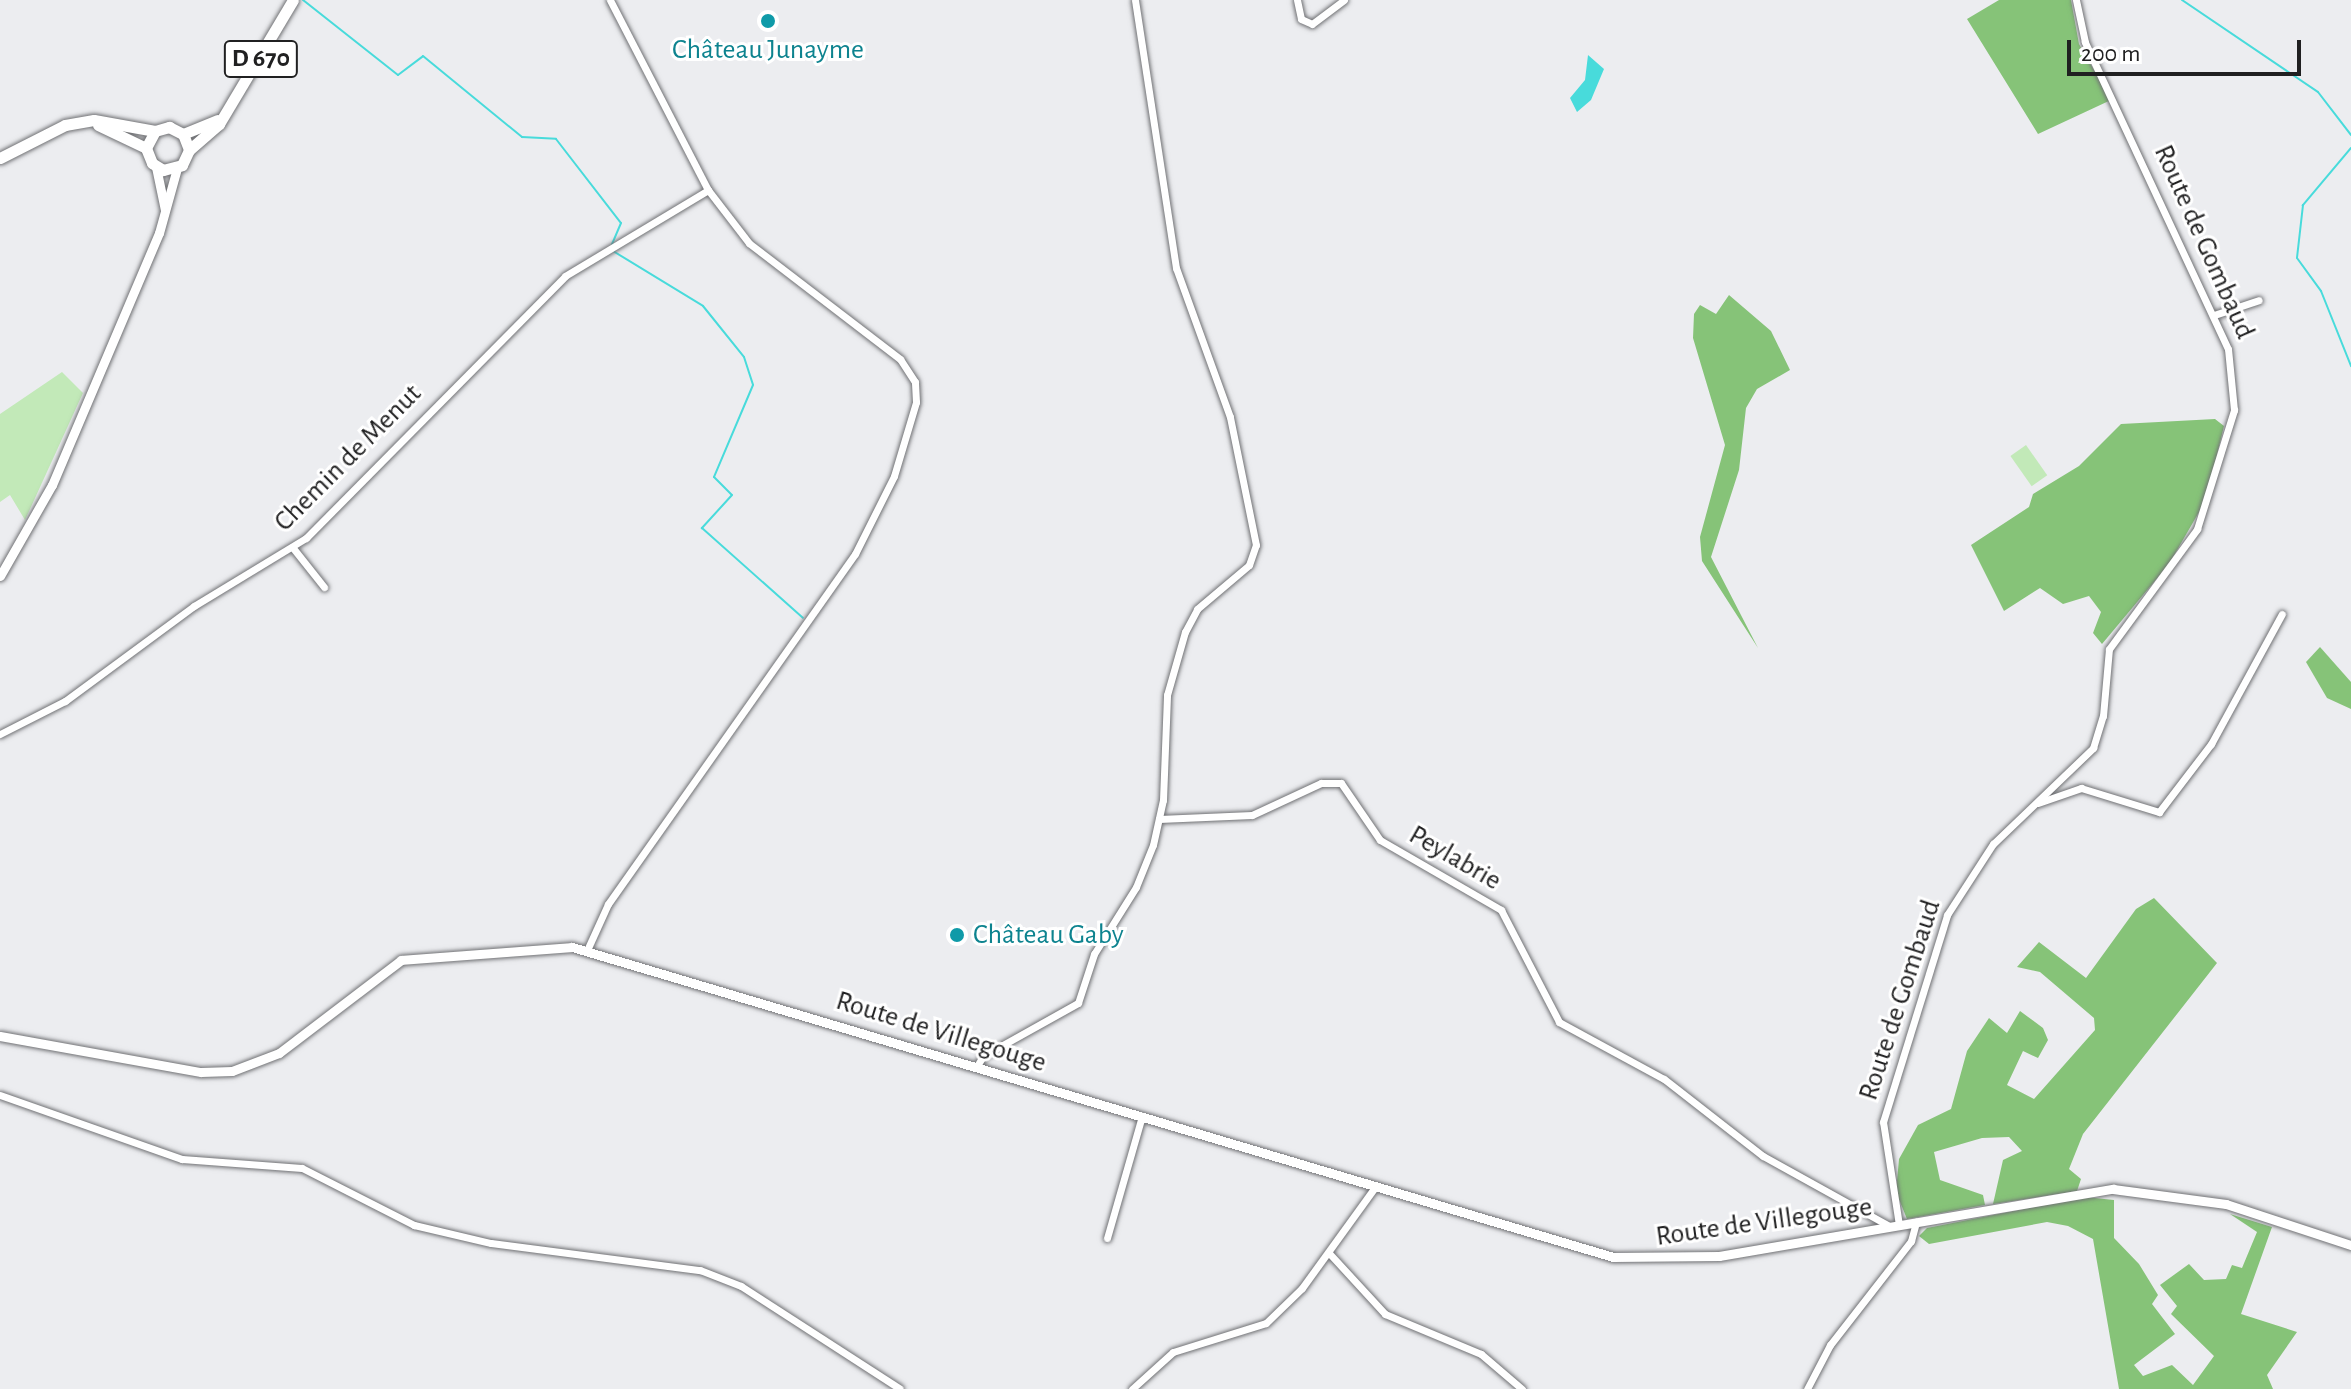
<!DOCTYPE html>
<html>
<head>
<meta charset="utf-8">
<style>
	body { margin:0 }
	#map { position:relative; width:2351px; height:1389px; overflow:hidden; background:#ecedf0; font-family:"Alegreya Sans",sans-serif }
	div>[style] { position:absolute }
	.green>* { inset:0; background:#c2e9b8; transform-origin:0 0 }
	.forest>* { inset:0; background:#86c378 }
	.water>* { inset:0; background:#48dbdb }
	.stream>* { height:2px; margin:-1px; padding:0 1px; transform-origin:1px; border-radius:1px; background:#48dbdb }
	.roads { filter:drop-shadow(0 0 2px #707174) drop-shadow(0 0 2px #707174) }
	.street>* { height:7px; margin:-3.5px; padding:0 3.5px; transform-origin:3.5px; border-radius:3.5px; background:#fff }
	.secondary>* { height:9px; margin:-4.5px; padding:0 4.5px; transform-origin:4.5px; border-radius:4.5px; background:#fff }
	.primary>* { height:11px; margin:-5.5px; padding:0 5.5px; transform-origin:5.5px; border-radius:5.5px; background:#fff }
	.dots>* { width:22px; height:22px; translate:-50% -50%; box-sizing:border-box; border:4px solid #fff; border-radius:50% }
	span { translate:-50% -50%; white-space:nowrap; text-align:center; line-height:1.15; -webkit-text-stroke:6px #fff; paint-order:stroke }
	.shield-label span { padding:2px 6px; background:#fff; border:2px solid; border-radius:6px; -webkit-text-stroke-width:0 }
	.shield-label { font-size:26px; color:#202021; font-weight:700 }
	.culture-label { font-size:28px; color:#0d838f }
	.left { translate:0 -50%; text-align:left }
	.street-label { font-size:28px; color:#202021 }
	.scale { position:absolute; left:2067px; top:40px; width:234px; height:36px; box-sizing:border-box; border:4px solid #202021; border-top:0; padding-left:10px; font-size:24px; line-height:28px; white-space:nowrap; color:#202021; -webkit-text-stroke:6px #fff; paint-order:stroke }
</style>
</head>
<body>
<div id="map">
	<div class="green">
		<div style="clip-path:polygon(62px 372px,83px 393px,25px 520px,10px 495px,0 502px,0 414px)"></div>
		<div style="left:2026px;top:445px;width:37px;height:19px;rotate:55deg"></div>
	</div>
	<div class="forest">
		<div style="clip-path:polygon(1999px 0,2071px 0,2079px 44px,2111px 100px,2038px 134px,1967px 19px)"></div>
		<div style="clip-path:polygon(1729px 295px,1771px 331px,1790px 370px,1757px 389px,1746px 408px,1739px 470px,1711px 557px,1758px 648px,1702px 561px,1700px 537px,1725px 445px,1693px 338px,1694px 314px,1700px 305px,1716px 314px)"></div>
		<div style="clip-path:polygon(2215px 419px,2224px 426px,2206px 500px,2169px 564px,2102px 644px,2093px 633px,2101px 612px,2089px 596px,2063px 604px,2040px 588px,2004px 611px,1971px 545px,2029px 507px,2033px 494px,2079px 466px,2121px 424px)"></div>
		<div style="clip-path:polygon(2320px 647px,2351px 682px,2351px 709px,2327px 698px,2306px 662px)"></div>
		<div style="clip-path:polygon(2154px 898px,2217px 963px,2083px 1134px,2069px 1169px,2081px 1179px,2077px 1191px,1993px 1204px,2003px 1160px,2022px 1151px,2009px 1137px,1982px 1138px,1934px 1152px,1940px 1180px,1983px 1195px,1985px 1205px,1907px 1219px,1896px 1192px,1899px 1159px,1918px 1125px,1951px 1109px,1967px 1051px,1989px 1018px,2007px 1033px,2020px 1011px,2043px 1028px,2048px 1040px,2038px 1058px,2023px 1051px,2007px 1085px,2034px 1099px,2095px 1030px,2094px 1018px,2040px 972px,2017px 967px,2039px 942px,2086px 978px,2136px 909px)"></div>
		<div style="clip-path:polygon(2085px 1197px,2114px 1200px,2114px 1238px,2139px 1264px,2158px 1295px,2152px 1304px,2175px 1334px,2134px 1365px,2143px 1376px,2172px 1365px,2193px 1385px,2214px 1356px,2171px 1314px,2177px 1306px,2160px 1285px,2189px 1264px,2204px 1280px,2226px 1279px,2232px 1265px,2242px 1268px,2257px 1232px,2230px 1214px,2272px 1227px,2241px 1314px,2297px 1332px,2267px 1375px,2273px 1389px,2119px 1389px,2093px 1239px,2068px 1226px,2047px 1222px,1929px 1244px,1919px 1236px,1927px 1228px)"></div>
	</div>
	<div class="water">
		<div style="clip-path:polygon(1588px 55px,1604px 69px,1591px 100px,1577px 112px,1570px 98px,1585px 80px)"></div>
	</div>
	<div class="stream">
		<div style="left:303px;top:0;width:121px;rotate:38.3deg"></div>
		<div style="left:398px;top:75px;width:31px;rotate:-37deg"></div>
		<div style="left:423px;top:56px;width:128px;rotate:39.3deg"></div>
		<div style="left:522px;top:137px;width:34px;rotate:3deg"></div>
		<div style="left:556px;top:139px;width:106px;rotate:52.3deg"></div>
		<div style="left:621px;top:223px;width:23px;rotate:113deg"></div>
		<div style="left:2182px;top:0;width:164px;rotate:34.1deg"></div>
		<div style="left:2318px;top:92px;width:54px;rotate:52.5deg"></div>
		<div style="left:2351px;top:148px;width:75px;rotate:130.1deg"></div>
		<div style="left:2303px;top:205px;width:53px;rotate:96.5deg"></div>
		<div style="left:2297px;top:258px;width:41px;rotate:54deg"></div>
		<div style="left:2321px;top:291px;width:81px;rotate:68.2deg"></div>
		<div style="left:613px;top:251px;width:105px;rotate:31.4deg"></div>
		<div style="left:703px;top:306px;width:65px;rotate:51.2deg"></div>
		<div style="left:744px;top:357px;width:29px;rotate:72deg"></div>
		<div style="left:753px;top:385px;width:100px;rotate:113deg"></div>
		<div style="left:714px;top:477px;width:25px;rotate:45deg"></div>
		<div style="left:732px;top:495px;width:45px;rotate:132.3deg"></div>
		<div style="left:702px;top:528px;width:135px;rotate:41.7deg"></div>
	</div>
	<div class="roads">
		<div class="street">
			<div style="left:1297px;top:0;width:19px;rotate:78deg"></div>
			<div style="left:1301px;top:19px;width:12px;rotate:24deg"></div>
			<div style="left:1312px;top:24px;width:40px;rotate:-37deg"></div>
			<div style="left:2214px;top:315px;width:47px;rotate:-18.4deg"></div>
			<div style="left:293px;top:548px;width:50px;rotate:51.5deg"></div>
			<div style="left:0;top:734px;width:73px;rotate:-26.9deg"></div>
			<div style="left:65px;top:701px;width:160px;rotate:-36.4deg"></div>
			<div style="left:194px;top:606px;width:131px;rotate:-31.3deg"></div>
			<div style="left:306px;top:538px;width:368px;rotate:-45.3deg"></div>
			<div style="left:565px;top:276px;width:167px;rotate:-31deg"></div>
			<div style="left:2081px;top:788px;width:82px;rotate:17.1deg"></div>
			<div style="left:2159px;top:812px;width:86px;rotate:-52.6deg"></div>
			<div style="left:2211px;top:744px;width:148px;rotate:-61.4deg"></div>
			<div style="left:2038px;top:803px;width:46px;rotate:-19.2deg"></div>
			<div style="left:1159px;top:819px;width:93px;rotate:-2.5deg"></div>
			<div style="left:1252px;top:815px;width:76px;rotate:-24.9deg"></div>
			<div style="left:1321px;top:783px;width:20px"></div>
			<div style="left:1341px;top:783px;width:69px;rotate:55.6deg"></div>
			<div style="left:1380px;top:840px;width:140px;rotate:30deg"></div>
			<div style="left:1501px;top:910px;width:126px;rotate:62.6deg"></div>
			<div style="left:1559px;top:1022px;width:119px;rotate:28.5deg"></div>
			<div style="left:1664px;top:1079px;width:125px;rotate:37.9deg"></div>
			<div style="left:1763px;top:1156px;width:146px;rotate:29deg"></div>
			<div style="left:588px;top:948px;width:48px;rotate:-65.6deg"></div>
			<div style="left:608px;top:904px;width:428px;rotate:-54.8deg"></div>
			<div style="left:855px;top:554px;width:87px;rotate:-63.4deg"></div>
			<div style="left:894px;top:476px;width:77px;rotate:-73.4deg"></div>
			<div style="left:916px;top:402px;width:20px;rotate:-93deg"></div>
			<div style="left:915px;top:382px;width:27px;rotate:-123deg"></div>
			<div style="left:900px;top:359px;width:190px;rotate:-142.5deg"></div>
			<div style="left:749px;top:243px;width:67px;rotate:-127.7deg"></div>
			<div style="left:708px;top:190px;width:214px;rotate:-117.3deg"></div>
			<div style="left:977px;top:1066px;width:12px;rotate:-59deg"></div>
			<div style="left:983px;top:1056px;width:109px;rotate:-29.2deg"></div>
			<div style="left:1078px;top:1003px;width:52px;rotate:-71.9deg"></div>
			<div style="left:1094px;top:954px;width:79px;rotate:-57.9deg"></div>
			<div style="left:1136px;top:887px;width:45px;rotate:-68deg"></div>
			<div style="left:1153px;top:845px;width:46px;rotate:-77.5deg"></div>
			<div style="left:1163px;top:800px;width:105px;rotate:-87.8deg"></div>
			<div style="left:1167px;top:695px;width:66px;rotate:-74.1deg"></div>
			<div style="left:1185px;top:632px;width:26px;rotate:-62deg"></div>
			<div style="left:1197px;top:609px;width:68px;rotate:-40.2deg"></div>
			<div style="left:1249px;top:565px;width:21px;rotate:-71deg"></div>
			<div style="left:1256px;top:545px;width:131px;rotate:-101.5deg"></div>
			<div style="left:1230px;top:417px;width:158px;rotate:-109.9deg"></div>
			<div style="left:1176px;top:268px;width:271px;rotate:-98.7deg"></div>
			<div style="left:0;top:1095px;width:193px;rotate:19.4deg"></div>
			<div style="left:182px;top:1159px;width:120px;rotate:4.3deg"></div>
			<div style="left:302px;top:1168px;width:126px;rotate:27deg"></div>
			<div style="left:414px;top:1225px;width:79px;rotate:13.2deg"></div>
			<div style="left:491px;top:1243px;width:211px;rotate:7.4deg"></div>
			<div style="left:700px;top:1270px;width:44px;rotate:21.3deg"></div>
			<div style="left:741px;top:1286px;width:189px;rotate:32.9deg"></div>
			<div style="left:1899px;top:1225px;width:104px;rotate:-98.8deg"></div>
			<div style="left:1883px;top:1122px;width:217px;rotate:-72.8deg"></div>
			<div style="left:1947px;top:915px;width:85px;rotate:-57.1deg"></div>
			<div style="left:1993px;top:844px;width:139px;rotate:-43.8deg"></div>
			<div style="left:2093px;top:748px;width:34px;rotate:-73deg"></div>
			<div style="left:2103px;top:716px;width:67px;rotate:-84.9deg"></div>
			<div style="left:2109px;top:649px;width:149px;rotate:-53.7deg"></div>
			<div style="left:2197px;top:529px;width:125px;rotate:-72.7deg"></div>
			<div style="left:2234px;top:410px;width:61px;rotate:-95.6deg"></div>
			<div style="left:2228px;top:349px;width:339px;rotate:-115deg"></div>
			<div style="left:2085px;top:42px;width:43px;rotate:-102.1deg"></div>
			<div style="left:1107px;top:1238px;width:127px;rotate:-74deg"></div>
			<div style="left:1329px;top:1253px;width:83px;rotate:47.4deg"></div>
			<div style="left:1385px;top:1314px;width:104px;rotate:22.6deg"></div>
			<div style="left:1481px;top:1354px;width:54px;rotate:40.5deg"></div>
			<div style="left:1132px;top:1389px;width:55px;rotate:-42.1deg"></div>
			<div style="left:1173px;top:1352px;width:97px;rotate:-17.3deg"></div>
			<div style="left:1266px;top:1323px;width:50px;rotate:-44.2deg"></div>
			<div style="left:1302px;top:1288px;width:125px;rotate:-54.1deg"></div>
			<div style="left:1807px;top:1389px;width:50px;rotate:-62.4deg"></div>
			<div style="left:1830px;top:1345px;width:132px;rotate:-52.1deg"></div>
			<div style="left:1911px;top:1241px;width:20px;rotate:-75deg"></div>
		</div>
		<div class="secondary">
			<div style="left:156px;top:167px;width:44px;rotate:78.2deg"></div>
			<div style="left:0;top:576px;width:105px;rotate:-60.3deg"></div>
			<div style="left:52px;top:485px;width:274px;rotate:-67deg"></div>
			<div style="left:159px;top:233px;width:67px;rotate:-74.5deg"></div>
			<div style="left:0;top:1036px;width:204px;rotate:10.2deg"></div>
			<div style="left:201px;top:1072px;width:31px;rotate:-2deg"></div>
			<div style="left:232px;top:1071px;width:50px;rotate:-21deg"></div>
			<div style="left:279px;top:1053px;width:153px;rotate:-37.3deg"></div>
			<div style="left:401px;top:960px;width:171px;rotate:-4.3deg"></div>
			<div style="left:572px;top:947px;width:1086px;rotate:16.58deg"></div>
			<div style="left:1613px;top:1257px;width:106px;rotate:-0.5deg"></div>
			<div style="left:1719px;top:1256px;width:400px;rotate:-9.7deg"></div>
			<div style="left:2113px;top:1189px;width:114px;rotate:7.6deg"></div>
			<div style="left:2226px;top:1204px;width:132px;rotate:18.2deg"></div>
		</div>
		<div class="primary">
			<div style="left:98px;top:125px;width:53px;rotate:25.6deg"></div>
			<div style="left:183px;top:134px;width:17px;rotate:69deg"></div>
			<div style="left:189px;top:150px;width:17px;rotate:115deg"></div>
			<div style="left:182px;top:165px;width:20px;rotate:165deg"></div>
			<div style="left:163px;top:170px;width:13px;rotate:-148deg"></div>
			<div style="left:152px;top:163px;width:16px;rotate:-112deg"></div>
			<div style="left:146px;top:148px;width:19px;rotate:-62deg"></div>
			<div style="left:155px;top:131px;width:15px;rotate:-16deg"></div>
			<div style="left:169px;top:127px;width:16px;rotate:27deg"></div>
			<div style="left:183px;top:134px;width:37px;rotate:-22deg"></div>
			<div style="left:189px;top:150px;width:40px;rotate:-41deg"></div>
			<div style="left:219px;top:124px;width:144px;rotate:-59.2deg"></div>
			<div style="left:0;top:158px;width:73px;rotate:-26.9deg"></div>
			<div style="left:65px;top:125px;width:29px;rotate:-10deg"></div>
			<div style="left:94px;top:120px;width:62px;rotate:10.2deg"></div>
		</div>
	</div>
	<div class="dots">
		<div style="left:768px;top:21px;background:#0f9aa8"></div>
		<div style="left:957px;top:935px;background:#0f9aa8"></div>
	</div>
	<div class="shield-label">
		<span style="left:261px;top:59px">D 670</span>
	</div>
	<div class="culture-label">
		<span style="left:768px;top:50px">Château Junayme</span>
		<span class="left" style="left:973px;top:935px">Château Gaby</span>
	</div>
	<div class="street-label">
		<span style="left:2204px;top:242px;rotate:66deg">Route de Gombaud</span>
		<span style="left:348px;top:458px;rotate:-45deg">Chemin de Menut</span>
		<span style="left:1455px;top:858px;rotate:30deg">Peylabrie</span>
		<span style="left:1900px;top:1000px;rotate:-72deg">Route de Gombaud</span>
		<span style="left:941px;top:1032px;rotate:17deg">Route de Villegouge</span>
		<span style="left:1764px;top:1222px;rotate:-8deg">Route de Villegouge</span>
	</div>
	<div class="scale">200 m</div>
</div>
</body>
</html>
